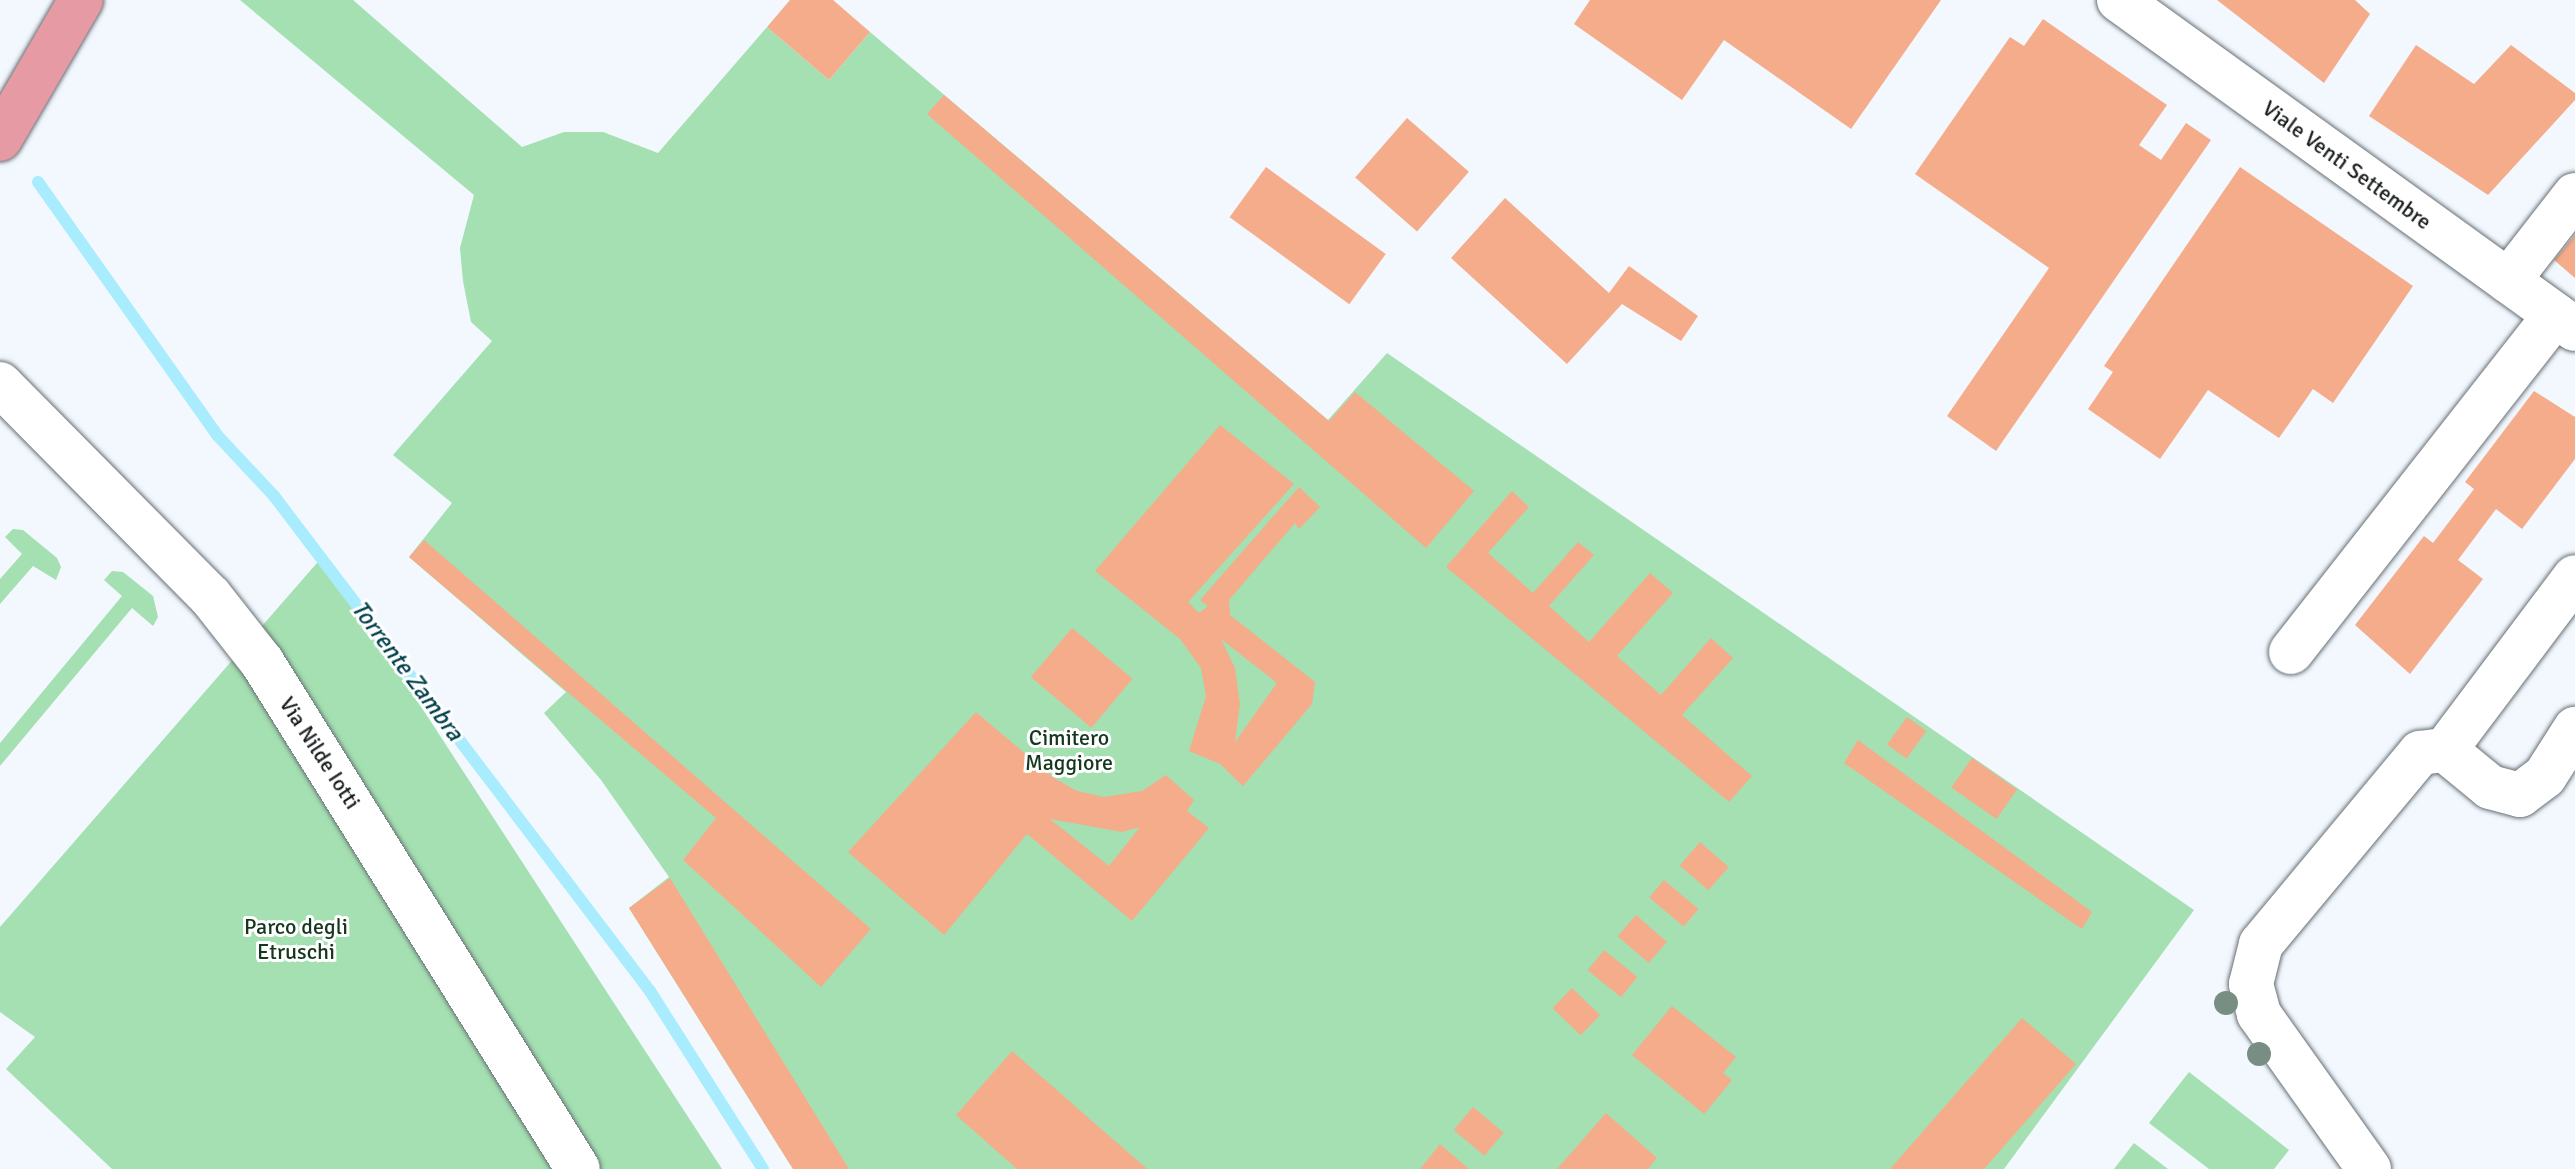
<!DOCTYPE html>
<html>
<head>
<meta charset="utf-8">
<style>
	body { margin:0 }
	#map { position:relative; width:2575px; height:1169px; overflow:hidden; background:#f2f8fe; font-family:Signika,sans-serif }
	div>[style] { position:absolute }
	.green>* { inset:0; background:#a4e0b1 }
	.stream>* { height:12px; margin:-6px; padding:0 6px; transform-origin:6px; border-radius:6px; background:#a8ecfe }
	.building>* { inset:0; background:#f5ac8b; transform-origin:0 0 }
	.roads { filter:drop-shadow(0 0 2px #686f75) drop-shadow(0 0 2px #686f75) }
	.minor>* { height:44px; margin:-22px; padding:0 22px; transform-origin:22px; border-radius:22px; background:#fff }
	.major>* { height:44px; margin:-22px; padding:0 22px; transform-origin:22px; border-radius:22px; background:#e69aa3 }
	.trees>* { width:24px; height:24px; margin:-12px; border-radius:50%; background:#788e83 }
	span { translate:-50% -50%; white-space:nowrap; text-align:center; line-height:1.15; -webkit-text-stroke:6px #fff; paint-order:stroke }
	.street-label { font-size:22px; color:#191c1e }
	.park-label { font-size:22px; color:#14371e }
	.water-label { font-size:24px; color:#003f4b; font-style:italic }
</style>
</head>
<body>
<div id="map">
	<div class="green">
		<div style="clip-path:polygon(240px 0,353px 0,522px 147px,564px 132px,603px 132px,658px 153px,767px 27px,829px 80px,870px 32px,1328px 420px,1387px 353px,2194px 910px,2004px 1169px,793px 1169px,629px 908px,669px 877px,601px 780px,544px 713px,566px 692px,409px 557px,452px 503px,393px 455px,492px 341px,471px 322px,463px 281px,460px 248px,474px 195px)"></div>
		<div style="clip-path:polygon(13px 529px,23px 530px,57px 558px,61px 567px,56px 580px,33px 566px,0 604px,0 579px,22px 554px,5px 537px)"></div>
		<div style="clip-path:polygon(323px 556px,722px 1169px,112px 1169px,6px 1069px,35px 1037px,0 1012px,0 927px)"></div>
		<div style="clip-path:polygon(112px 571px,123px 572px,153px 596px,158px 617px,153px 626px,132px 608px,0 766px,0 743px,122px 596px,104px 580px)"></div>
		<div style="clip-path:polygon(2189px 1072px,2289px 1150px,2274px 1169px,2209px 1169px,2149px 1123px)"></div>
		<div style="clip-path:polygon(2134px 1143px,2168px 1169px,2114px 1169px)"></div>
	</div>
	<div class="stream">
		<div style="left:38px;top:182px;width:310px;rotate:54.7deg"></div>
		<div style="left:217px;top:435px;width:83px;rotate:46.9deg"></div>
		<div style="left:274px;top:496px;width:622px;rotate:52.78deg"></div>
		<div style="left:650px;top:991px;width:211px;rotate:57.6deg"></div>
	</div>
	<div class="building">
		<div style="clip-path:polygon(790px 0,833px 0,870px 32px,829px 80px,767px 27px)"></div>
		<div style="clip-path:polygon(1590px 0,1941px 0,1851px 129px,1724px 40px,1682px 100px,1574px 24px)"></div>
		<div style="clip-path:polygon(2217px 0,2355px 0,2370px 14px,2324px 83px)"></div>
		<div style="clip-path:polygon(2043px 19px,2167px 105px,2139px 145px,2161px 160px,2186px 123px,2211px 140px,1996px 451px,1947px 416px,2049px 268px,1915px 174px,2010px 37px,2024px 46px)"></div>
		<div style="clip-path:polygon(2416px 45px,2474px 84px,2511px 45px,2575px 93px,2575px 100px,2488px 195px,2369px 116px)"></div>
		<div style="clip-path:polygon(944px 95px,1329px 421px,1355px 392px,1474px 491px,1426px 548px,927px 114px)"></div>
		<div style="left:1407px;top:118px;width:82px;height:79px;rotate:41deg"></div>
		<div style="left:1266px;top:167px;width:148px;height:62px;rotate:36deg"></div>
		<div style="clip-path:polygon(2240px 167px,2413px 286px,2333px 403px,2313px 389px,2279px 438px,2208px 390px,2160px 459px,2088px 409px,2113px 372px,2104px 366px)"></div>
		<div style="clip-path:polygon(1505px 198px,1609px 293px,1629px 266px,1698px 316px,1681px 341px,1622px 304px,1567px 364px,1451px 258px)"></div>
		<div style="clip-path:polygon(2575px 235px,2575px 278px,2554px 260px)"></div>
		<div style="clip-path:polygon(2534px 391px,2575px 417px,2575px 459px,2522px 529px,2496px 509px,2458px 560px,2483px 579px,2410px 674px,2355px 625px,2424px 536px,2433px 543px,2474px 489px,2465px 482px)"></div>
		<div style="clip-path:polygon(evenodd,1220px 425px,1294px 484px,1188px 602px,1199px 613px,1208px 606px,1200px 600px,1299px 487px,1320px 507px,1299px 529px,1295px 523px,1229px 600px,1230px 615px,1315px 682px,1312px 704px,1243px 786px,1220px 764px,1189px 751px,1206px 696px,1201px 668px,1180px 639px,1095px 571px,1220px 425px,1221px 639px,1277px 683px,1235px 742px,1240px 704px,1235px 668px,1221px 639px)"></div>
		<div style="clip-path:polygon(1512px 491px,1529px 507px,1488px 553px,1533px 593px,1578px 542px,1594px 555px,1549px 606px,1589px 642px,1650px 573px,1673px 593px,1617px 656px,1661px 695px,1711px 638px,1733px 658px,1682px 715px,1752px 776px,1729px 802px,1446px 567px)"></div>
		<div style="clip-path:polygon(424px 540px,871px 929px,821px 987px,683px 860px,716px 818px,409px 557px)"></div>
		<div style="left:1072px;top:628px;width:79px;height:64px;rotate:40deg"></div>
		<div style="clip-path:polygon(evenodd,976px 712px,1054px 778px,1077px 791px,1104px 797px,1142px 791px,1166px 775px,1194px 800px,1187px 811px,1209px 828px,1132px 921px,1027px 834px,944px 935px,848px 852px,976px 712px,1050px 819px,1122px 832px,1140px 827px,1109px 866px,1050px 819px)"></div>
		<div style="left:1907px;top:717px;width:24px;height:34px;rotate:36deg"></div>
		<div style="clip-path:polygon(1858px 740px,2092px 912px,2082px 929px,1844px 763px)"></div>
		<div style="left:1972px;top:758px;width:55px;height:36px;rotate:35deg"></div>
		<div style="left:1700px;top:842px;width:38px;height:31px;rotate:41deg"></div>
		<div style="clip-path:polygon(670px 878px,849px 1169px,793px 1169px,629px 908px)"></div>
		<div style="left:1664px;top:880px;width:45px;height:23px;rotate:40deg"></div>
		<div style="left:1636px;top:915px;width:41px;height:28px;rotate:41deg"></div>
		<div style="left:1604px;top:950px;width:43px;height:26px;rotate:39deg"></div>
		<div style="left:1572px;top:988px;width:39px;height:28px;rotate:44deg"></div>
		<div style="clip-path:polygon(1672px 1006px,1736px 1057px,1723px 1073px,1732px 1080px,1704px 1114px,1632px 1055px)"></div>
		<div style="clip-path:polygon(2022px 1018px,2076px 1064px,1984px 1169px,1890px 1169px)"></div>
		<div style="clip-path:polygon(1012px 1051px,1147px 1169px,1017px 1169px,956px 1115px)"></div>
		<div style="left:1473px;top:1107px;width:40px;height:30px;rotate:40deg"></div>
		<div style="clip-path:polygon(1606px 1113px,1657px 1158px,1648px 1169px,1557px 1169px)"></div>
		<div style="clip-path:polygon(1440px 1144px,1469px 1169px,1420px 1169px)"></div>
	</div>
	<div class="roads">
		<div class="minor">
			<div style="left:2119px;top:0;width:562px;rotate:35.81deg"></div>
			<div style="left:2508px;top:281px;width:109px;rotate:-52.1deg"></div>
			<div style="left:0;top:384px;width:298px;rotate:45.3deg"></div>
			<div style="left:210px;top:596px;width:84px;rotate:51.8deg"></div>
			<div style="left:262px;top:662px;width:597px;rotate:58.07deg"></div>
			<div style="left:2291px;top:652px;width:428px;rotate:-51.9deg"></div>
			<div style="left:2445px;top:750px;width:58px;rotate:39.4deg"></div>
			<div style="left:2490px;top:787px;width:31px;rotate:15deg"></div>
			<div style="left:2520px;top:795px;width:31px;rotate:-37deg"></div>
			<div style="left:2545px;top:776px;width:56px;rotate:-57.4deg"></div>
			<div style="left:2369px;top:1169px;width:190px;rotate:-125.4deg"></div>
			<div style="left:2259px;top:1014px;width:31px;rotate:-105deg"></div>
			<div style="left:2251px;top:984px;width:41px;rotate:-76deg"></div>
			<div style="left:2261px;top:944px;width:249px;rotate:-50.2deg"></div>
			<div style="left:2420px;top:753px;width:25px;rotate:-7deg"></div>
			<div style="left:2445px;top:750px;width:216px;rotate:-53.1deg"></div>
		</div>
		<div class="major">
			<div style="left:0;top:139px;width:161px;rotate:-59.8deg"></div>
		</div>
	</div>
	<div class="trees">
		<div style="left:2226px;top:1003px"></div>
		<div style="left:2259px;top:1054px"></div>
	</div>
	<div class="street-label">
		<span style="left:2347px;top:165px;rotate:36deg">Viale Venti Settembre</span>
		<span style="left:320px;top:753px;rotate:57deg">Via Nilde Iotti</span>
	</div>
	<div class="park-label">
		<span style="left:1069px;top:750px">Cimitero<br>Maggiore</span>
		<span style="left:296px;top:939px">Parco degli<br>Etruschi</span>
	</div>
	<div class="water-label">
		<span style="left:407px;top:671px;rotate:53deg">Torrente Zambra</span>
	</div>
</div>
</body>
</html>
